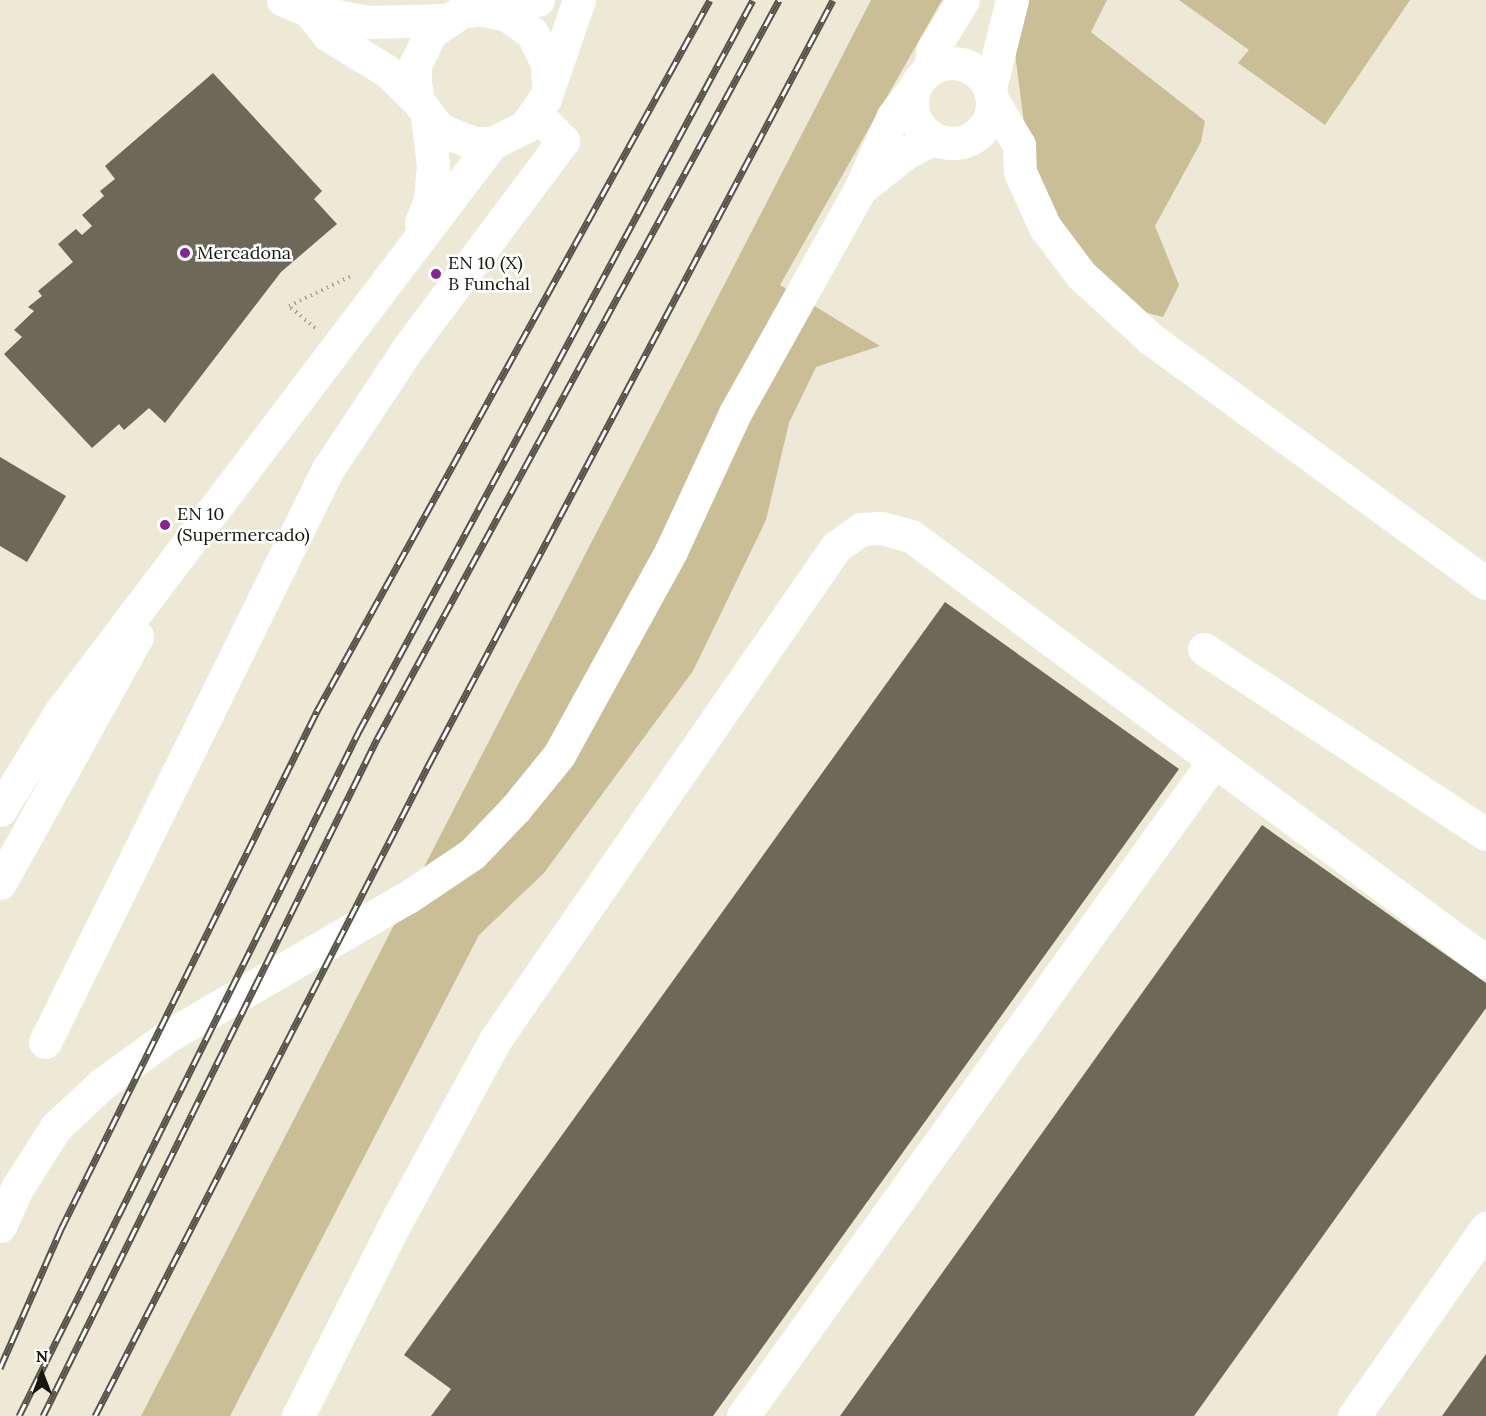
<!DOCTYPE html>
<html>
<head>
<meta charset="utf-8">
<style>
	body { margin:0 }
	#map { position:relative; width:1486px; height:1416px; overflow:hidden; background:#eee9d7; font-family:Lora,serif }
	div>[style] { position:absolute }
	.green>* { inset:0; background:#c9be95 }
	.building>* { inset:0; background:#6d6858 }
	.path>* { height:4px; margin-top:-2px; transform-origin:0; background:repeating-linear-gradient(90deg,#a7a395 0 1.5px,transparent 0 6px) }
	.minor>* { height:33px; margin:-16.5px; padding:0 16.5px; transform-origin:16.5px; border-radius:16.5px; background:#fff }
	.minor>.ring { margin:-16.5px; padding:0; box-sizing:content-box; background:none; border:33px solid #fff; border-radius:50% }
	.major>* { height:33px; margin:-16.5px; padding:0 16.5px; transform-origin:16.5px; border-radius:16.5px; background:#fff }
	.rail>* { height:7px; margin-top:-3.5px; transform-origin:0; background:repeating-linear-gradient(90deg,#fff 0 14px,#565349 0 28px); box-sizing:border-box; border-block:2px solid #565349 }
	.dots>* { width:16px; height:16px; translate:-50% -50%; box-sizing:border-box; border:3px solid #fff; border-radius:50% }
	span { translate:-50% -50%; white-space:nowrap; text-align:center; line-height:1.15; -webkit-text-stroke:5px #fff; paint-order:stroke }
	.poi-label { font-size:18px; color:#17160f }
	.left { translate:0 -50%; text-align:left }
	.north { position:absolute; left:12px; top:1344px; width:60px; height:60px; -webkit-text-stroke:4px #fff; paint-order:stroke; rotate:0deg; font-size:16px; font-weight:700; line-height:24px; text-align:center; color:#17160f }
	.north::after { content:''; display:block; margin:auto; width:21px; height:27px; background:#17160f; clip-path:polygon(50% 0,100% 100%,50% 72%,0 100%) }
</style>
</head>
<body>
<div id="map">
	<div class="green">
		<div style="clip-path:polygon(871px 0,942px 0,780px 285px,880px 346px,816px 367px,789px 423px,766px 520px,693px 671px,544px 873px,479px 935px,230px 1416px,141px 1416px)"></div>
		<div style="clip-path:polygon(1022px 0,1107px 0,1091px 32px,1205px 121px,1201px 142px,1155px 226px,1179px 285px,1163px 317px,1140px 311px,1074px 248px,1031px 178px,1013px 38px)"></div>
		<div style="clip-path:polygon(1179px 0,1410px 0,1325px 125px,1238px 63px,1249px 50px)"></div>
	</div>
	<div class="building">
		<div style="clip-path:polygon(213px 73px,322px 191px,314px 199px,337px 224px,281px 272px,165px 423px,149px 408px,124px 430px,119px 424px,92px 448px,4px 354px,22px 337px,14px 330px,34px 311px,28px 307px,42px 296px,38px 291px,73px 262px,58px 244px,76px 229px,82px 235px,92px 226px,82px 215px,104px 196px,100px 191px,115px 179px,105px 166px)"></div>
		<div style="clip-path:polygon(0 457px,66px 496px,27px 562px,0 546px)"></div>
		<div style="clip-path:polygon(945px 602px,1179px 769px,713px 1416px,431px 1416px,451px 1389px,404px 1355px)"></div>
		<div style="clip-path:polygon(1262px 825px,1486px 983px,1486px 1008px,1194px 1416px,840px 1416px)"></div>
		<div style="clip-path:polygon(1486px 1354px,1486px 1416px,1442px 1416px)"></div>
	</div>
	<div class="path">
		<div style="left:315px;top:328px;width:34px;rotate:-140deg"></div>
		<div style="left:289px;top:306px;width:69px;rotate:-25.8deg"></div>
	</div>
	<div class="minor">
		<div class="ring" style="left:912px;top:63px;width:47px;height:47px"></div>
		<div style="left:930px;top:68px;width:19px;rotate:-81deg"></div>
		<div style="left:933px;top:49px;width:57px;rotate:-58.5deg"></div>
		<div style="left:990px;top:88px;width:91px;rotate:-76deg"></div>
		<div style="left:993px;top:101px;width:51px;rotate:59.4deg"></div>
		<div style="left:1019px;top:145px;width:27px;rotate:88deg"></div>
		<div style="left:1020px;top:172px;width:60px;rotate:65.6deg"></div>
		<div style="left:1045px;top:227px;width:60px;rotate:53.1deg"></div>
		<div style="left:1081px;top:275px;width:95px;rotate:42.4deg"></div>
		<div style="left:1151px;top:339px;width:414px;rotate:36.1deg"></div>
		<div style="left:864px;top:186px;width:51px;rotate:-38.7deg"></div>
		<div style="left:904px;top:154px;width:32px;rotate:-28deg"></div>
		<div style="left:1204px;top:649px;width:337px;rotate:33.3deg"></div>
		<div style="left:45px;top:1042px;width:639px;rotate:-63.72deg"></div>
		<div style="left:328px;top:469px;width:145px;rotate:-56.5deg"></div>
		<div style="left:408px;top:348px;width:259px;rotate:-53.2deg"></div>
		<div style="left:563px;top:141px;width:37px;rotate:-134deg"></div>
		<div style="left:0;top:1226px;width:42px;rotate:-65.9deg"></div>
		<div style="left:17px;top:1188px;width:72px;rotate:-57.4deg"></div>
		<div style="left:56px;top:1127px;width:63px;rotate:-43.1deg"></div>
		<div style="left:102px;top:1084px;width:82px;rotate:-36deg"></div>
		<div style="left:168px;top:1036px;width:277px;rotate:-30.1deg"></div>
		<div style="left:408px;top:897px;width:77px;rotate:-33.9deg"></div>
		<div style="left:472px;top:854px;width:62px;rotate:-46.3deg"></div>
		<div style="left:515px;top:809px;width:70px;rotate:-50.8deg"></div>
		<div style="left:559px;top:755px;width:233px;rotate:-61.2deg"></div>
		<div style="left:671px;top:551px;width:152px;rotate:-65.1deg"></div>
		<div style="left:735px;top:413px;width:257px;rotate:-60.8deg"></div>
		<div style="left:860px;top:189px;width:80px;rotate:-65.7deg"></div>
		<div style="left:893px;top:116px;width:33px;rotate:-52deg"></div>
		<div style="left:298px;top:1416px;width:220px;rotate:-63.2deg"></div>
		<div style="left:397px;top:1220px;width:205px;rotate:-61.4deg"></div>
		<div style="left:495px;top:1040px;width:599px;rotate:-55.33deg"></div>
		<div style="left:836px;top:547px;width:31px;rotate:-36deg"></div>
		<div style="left:861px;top:529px;width:20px;rotate:-3deg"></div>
		<div style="left:881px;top:528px;width:31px;rotate:15deg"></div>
		<div style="left:911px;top:536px;width:716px;rotate:36.53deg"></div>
		<div style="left:743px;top:1416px;width:807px;rotate:-54.28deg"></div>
		<div style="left:1354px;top:1416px;width:230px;rotate:-54.9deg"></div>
	</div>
	<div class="major">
		<div style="left:283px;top:0;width:27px;rotate:22deg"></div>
		<div style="left:308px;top:10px;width:60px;rotate:11.5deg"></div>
		<div style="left:367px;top:22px;width:78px;rotate:-1.5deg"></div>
		<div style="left:538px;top:0;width:78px;rotate:171.1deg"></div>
		<div style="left:461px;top:12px;width:36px;rotate:146deg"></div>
		<div style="left:431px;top:32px;width:37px;rotate:116deg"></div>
		<div style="left:415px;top:65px;width:18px;rotate:90deg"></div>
		<div style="left:415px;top:83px;width:18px;rotate:81deg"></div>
		<div style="left:418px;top:101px;width:36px;rotate:53deg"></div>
		<div style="left:440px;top:130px;width:36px;rotate:21deg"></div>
		<div style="left:474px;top:143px;width:18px"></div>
		<div style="left:492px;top:143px;width:37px;rotate:-26deg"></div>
		<div style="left:525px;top:127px;width:35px;rotate:-55deg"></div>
		<div style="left:545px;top:98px;width:104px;rotate:-70.9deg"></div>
		<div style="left:308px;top:10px;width:32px;rotate:51deg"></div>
		<div style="left:328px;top:35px;width:69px;rotate:31.4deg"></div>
		<div style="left:387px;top:71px;width:43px;rotate:44.1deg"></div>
		<div style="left:484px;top:10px;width:24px;rotate:12deg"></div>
		<div style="left:507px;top:15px;width:31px;rotate:36deg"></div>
		<div style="left:532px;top:33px;width:34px;rotate:64deg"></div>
		<div style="left:547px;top:64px;width:17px;rotate:87deg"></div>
		<div style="left:421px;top:223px;width:25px;rotate:-69deg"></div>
		<div style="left:430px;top:200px;width:35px;rotate:-85deg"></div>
		<div style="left:433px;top:165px;width:48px;rotate:-97.1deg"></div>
		<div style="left:0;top:810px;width:116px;rotate:-58.4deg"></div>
		<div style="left:61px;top:711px;width:713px;rotate:-52.81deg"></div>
		<div style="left:0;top:883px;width:282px;rotate:-60.9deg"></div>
	</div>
	<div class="rail">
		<div style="left:0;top:1368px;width:152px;rotate:-66.3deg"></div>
		<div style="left:61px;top:1229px;width:578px;rotate:-63.7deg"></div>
		<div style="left:317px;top:711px;width:812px;rotate:-61.07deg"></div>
		<div style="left:19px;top:1416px;width:765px;rotate:-63.6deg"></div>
		<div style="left:359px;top:731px;width:830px;rotate:-61.68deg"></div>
		<div style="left:43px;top:1416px;width:755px;rotate:-63.74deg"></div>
		<div style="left:377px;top:739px;width:841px;rotate:-61.45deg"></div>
		<div style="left:95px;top:1416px;width:733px;rotate:-62.88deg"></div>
		<div style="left:429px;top:764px;width:864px;rotate:-62.13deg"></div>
	</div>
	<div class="dots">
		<div style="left:185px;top:253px;background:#852690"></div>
		<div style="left:436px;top:274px;background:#852690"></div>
		<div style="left:165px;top:525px;background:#852690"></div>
	</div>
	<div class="poi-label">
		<span class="left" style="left:197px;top:253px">Mercadona</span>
		<span class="left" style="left:448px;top:274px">EN 10 (X)<br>B Funchal</span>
		<span class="left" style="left:177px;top:525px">EN 10<br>(Supermercado)</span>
	</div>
	<div class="north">N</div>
</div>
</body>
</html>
